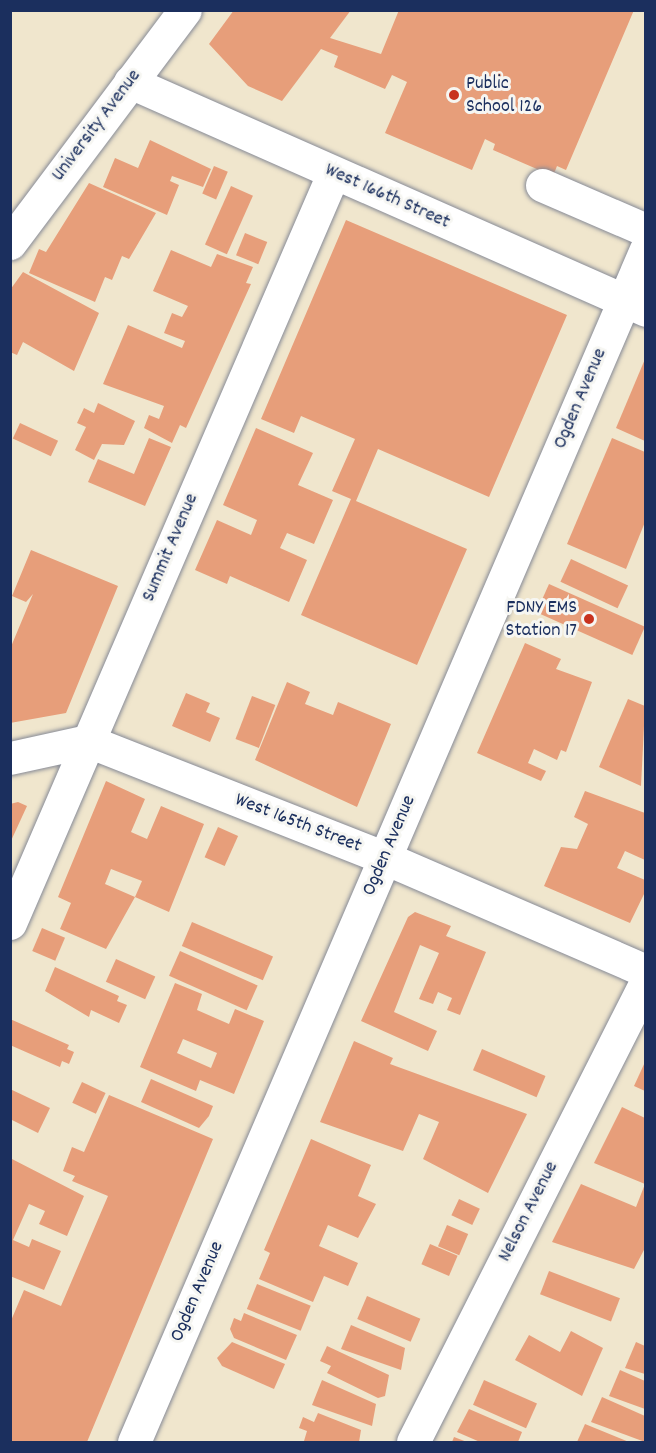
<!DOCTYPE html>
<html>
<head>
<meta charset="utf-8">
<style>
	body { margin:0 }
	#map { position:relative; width:656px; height:1453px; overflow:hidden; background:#f0e6cd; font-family:Dekko,sans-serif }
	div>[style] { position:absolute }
	.building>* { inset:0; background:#e79e7a; transform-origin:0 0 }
	.roads { filter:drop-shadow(0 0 2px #868a96) drop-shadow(0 0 2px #868a96) }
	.minor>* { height:33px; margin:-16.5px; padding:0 16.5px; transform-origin:16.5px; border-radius:16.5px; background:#fff }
	.dots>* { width:16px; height:16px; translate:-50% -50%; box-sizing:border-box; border:3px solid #f6f6f2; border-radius:50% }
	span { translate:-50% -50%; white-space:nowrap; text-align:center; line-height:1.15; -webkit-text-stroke:6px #f6f6f2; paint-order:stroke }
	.poi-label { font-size:20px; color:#1b2f5e }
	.left { translate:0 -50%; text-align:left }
	.right { translate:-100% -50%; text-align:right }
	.street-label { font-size:20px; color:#1b2f5e }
	.frame { position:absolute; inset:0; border:12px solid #1b2f5e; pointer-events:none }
</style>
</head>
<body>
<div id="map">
	<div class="building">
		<div style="clip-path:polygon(234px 10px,351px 10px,330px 38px,381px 54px,399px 10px,634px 10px,566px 170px,557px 166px,553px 176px,493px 150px,495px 144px,485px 139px,472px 170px,385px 133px,407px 82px,392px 75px,385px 89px,334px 67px,338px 56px,321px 49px,282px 101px,248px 86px,209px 44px)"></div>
		<div style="clip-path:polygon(150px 140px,211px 169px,203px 187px,172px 176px,170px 181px,179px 185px,167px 215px,103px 187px,115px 158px,138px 168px)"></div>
		<div style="left:214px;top:166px;width:15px;height:30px;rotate:23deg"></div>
		<div style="clip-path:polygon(89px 183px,156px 213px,129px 259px,122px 256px,112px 280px,105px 277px,95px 302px,29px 273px,39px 249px,46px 252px)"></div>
		<div style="left:231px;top:186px;width:24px;height:64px;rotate:24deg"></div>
		<div style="clip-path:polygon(346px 220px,567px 315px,489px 497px,378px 449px,356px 501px,467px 549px,417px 665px,301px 615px,351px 499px,332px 491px,355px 439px,301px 416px,294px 433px,261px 419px)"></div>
		<div style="left:245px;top:233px;width:24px;height:24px;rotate:22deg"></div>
		<div style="clip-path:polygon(171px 250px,211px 267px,217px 254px,253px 267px,246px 283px,251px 284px,186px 428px,180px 425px,172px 443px,144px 428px,149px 415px,159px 419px,164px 406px,103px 384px,128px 325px,182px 348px,185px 341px,164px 333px,172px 313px,182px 317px,188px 306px,153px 291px)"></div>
		<div style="clip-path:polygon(23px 272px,99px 313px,74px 371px,23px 342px,17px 355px,10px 352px,10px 290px)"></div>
		<div style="clip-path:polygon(645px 359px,645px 441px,616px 428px)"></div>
		<div style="clip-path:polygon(98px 403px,135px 421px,124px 445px,102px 444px,94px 460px,75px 450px,86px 427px,77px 423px,84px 408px,94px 413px)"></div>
		<div style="left:20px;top:423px;width:42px;height:17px;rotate:25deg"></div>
		<div style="clip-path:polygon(256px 428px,313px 453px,298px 485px,333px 500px,314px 544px,287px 533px,280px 548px,307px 560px,289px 602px,230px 576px,227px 584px,195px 570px,217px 520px,251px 535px,257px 520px,223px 505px)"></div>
		<div style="clip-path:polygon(149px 438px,171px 447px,145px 506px,88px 482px,98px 459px,134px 474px)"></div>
		<div style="clip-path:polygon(612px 438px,645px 452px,645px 522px,626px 569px,567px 544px)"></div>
		<div style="clip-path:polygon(31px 550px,118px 586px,66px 713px,10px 723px,10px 649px,33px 594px,26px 602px,12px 596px)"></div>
		<div style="left:571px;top:559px;width:63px;height:25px;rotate:25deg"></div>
		<div style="left:549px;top:584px;width:105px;height:31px;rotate:24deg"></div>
		<div style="clip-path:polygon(525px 643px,561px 659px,556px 669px,592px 682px,566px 752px,561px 750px,557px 760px,534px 749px,528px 763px,546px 771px,541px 781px,477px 753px)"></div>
		<div style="clip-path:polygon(287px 682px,310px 692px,305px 704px,333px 715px,338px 702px,391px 724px,357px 807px,255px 760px)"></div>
		<div style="clip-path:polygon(186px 693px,210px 703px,206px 712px,220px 718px,210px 742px,172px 726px)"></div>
		<div style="left:252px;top:696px;width:25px;height:46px;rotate:21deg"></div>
		<div style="clip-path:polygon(628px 699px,645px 706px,641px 786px,599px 767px)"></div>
		<div style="clip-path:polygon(106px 781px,145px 799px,131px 832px,147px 839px,161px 806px,204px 824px,169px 912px,135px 897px,142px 881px,111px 869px,105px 884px,135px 897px,106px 949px,60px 929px,71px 903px,58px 897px)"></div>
		<div style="clip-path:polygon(585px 791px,645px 813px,645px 860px,625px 851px,617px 868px,645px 880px,645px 892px,630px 923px,544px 886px,561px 847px,577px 849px,588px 824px,574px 817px)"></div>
		<div style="clip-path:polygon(18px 802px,27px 806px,10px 843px,10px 804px)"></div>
		<div style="left:218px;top:827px;width:22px;height:33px;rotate:24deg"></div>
		<div style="clip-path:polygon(415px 912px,451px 926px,446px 936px,486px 952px,460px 1015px,447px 1010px,452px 998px,438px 992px,433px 1004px,419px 999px,439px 953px,420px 945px,394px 1012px,437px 1031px,428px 1051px,361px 1021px,408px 917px)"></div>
		<div style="left:192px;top:922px;width:88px;height:26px;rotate:23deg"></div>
		<div style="left:42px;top:928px;width:25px;height:25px;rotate:23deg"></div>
		<div style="left:180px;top:951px;width:85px;height:27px;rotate:24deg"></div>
		<div style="left:116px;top:959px;width:43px;height:25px;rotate:24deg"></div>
		<div style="clip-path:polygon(55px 967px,119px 996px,117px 1001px,127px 1005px,119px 1023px,91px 1010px,89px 1017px,45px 991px)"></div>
		<div style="clip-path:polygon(evenodd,175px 983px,202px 994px,197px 1010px,229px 1024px,235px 1009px,264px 1021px,234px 1094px,200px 1080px,196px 1091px,140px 1067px,175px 983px,183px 1039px,217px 1053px,211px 1068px,177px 1053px,183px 1039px)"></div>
		<div style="clip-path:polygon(10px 1019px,69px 1045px,67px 1049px,74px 1052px,69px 1064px,62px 1061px,60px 1067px,10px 1045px)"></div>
		<div style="clip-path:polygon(354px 1041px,393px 1058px,390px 1064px,527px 1114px,488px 1193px,423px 1159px,439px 1122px,419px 1114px,403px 1151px,320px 1122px)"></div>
		<div style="left:482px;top:1049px;width:69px;height:23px;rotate:23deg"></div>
		<div style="clip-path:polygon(645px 1062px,645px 1091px,634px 1086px)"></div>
		<div style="clip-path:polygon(151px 1079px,213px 1106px,209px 1116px,199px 1128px,141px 1102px)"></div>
		<div style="left:82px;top:1082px;width:26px;height:23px;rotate:25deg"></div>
		<div style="clip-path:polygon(10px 1089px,50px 1108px,38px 1133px,10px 1119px)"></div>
		<div style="clip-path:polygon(109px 1095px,213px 1139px,87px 1442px,10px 1442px,10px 1323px,24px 1290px,61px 1306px,108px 1196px,72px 1181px,75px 1176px,63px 1171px,72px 1147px,84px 1152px)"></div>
		<div style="clip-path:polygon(622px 1107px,645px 1118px,645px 1248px,634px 1269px,552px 1242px,581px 1184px,636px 1207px,645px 1184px,594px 1163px)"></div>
		<div style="clip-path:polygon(311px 1139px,371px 1165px,358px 1196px,376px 1204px,358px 1238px,328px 1225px,319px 1246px,358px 1263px,348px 1286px,324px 1276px,313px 1302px,259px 1279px,270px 1253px,264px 1250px)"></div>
		<div style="clip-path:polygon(10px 1158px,84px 1196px,67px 1236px,39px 1224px,45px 1211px,29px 1204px,13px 1240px,29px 1247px,32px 1239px,61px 1251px,44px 1290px,10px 1276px)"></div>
		<div style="left:459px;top:1199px;width:23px;height:18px;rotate:25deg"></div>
		<div style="left:447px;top:1225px;width:23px;height:23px;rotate:23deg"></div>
		<div style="left:430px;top:1244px;width:30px;height:22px;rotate:23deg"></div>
		<div style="left:549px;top:1271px;width:76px;height:25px;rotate:21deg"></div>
		<div style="left:257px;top:1284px;width:58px;height:27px;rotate:22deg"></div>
		<div style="left:367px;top:1296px;width:58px;height:25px;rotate:23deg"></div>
		<div style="clip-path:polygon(244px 1313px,297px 1335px,286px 1360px,234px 1338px,230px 1329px,234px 1318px,241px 1321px)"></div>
		<div style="clip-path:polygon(351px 1325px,405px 1348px,401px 1370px,341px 1349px)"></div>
		<div style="clip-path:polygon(571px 1331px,603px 1348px,582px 1396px,515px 1360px,529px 1335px,560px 1352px)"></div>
		<div style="clip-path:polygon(232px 1342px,285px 1364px,274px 1389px,222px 1366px,217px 1358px)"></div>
		<div style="clip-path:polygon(636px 1342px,645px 1346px,645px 1374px,625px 1368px)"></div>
		<div style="clip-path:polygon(327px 1346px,389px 1375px,385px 1396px,378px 1398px,327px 1373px,331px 1366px,320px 1361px)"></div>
		<div style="clip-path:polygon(620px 1370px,645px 1381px,645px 1409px,609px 1396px)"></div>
		<div style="clip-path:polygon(322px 1380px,376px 1404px,372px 1426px,312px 1405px)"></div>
		<div style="left:484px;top:1380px;width:58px;height:27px;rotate:24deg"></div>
		<div style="clip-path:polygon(602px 1397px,645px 1416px,645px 1442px,591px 1422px)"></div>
		<div style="clip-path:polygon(469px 1409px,522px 1432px,518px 1442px,480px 1442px,457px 1432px)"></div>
		<div style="clip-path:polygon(318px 1413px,361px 1430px,359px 1442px,304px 1441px,307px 1431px,299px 1428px,303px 1417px,314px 1422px)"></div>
		<div style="clip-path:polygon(585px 1424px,629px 1442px,577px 1442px)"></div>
		<div style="clip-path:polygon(454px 1437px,467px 1442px,452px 1442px)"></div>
	</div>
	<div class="roads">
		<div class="minor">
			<div style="left:130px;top:82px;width:564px;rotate:23.84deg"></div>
			<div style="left:542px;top:185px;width:113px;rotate:23.4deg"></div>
			<div style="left:10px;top:243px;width:291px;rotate:-53.1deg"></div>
			<div style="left:10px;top:758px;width:80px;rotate:-12.3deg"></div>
			<div style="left:88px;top:741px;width:319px;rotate:21.5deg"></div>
			<div style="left:385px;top:858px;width:284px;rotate:23.4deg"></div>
			<div style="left:10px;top:923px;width:816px;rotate:-66.67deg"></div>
			<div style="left:134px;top:1442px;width:1298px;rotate:-66.77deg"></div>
			<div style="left:413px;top:1442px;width:516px;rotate:-63.14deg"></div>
		</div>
	</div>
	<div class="dots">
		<div style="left:454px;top:95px;background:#c8321e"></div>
		<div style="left:589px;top:619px;background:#c8321e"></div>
	</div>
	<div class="poi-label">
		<span class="left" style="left:466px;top:96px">Public<br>School 126</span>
		<span class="right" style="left:577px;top:620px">FDNY EMS<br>Station 17</span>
	</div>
	<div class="street-label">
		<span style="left:97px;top:126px;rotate:-53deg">University Avenue</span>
		<span style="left:387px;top:197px;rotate:24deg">West 166th Street</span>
		<span style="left:581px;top:399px;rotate:-67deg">Ogden Avenue</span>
		<span style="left:171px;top:548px;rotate:-67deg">Summit Avenue</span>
		<span style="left:298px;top:824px;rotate:21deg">West 165th Street</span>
		<span style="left:390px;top:846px;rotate:-67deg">Ogden Avenue</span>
		<span style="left:529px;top:1212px;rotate:-63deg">Nelson Avenue</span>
		<span style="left:198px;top:1292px;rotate:-67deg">Ogden Avenue</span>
	</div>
	<div class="frame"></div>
</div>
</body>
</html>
